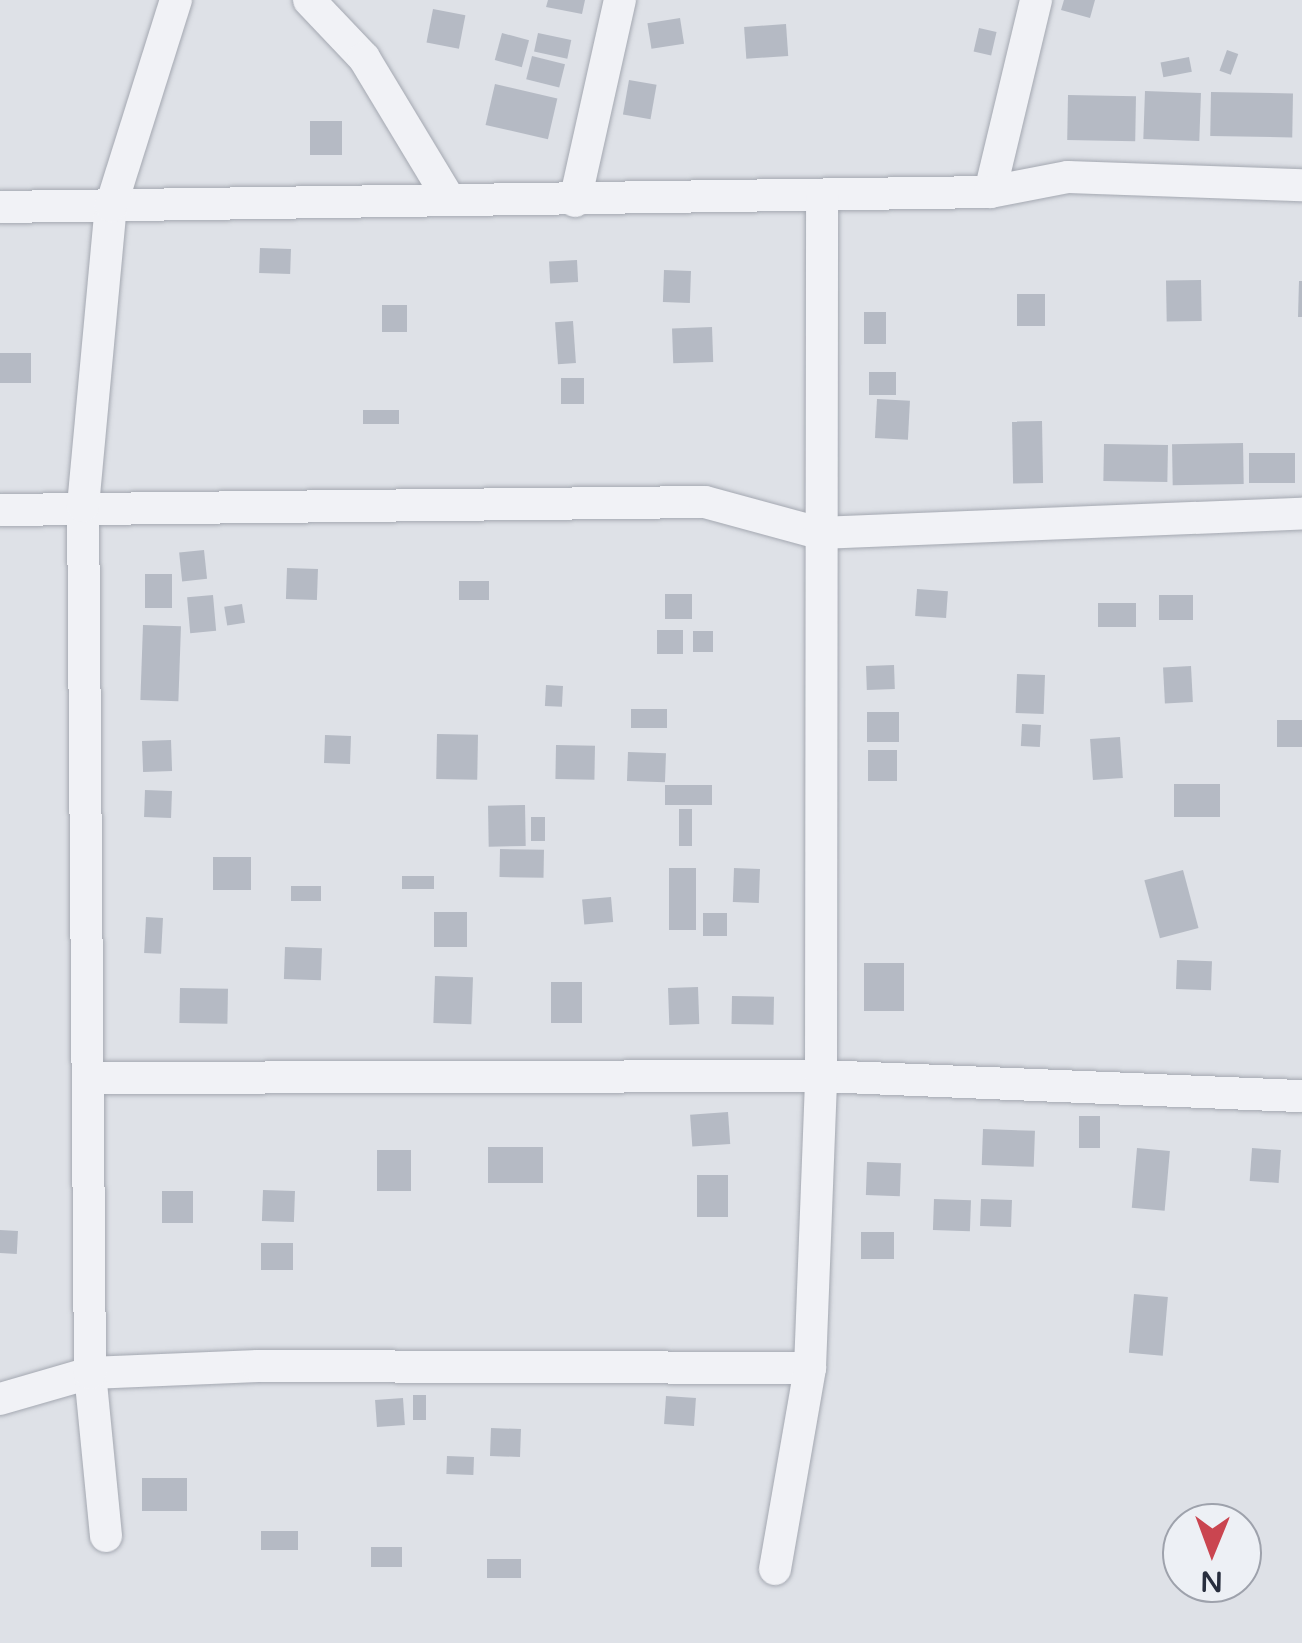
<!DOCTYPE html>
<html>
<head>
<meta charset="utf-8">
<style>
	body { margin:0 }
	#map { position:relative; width:1302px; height:1643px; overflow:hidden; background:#dee1e7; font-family:"Varela Round",sans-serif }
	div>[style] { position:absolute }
	.building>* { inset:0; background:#b5bac4; transform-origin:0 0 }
	.roads { filter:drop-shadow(0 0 2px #a4a8b1) drop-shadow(0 0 2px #a4a8b1) }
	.street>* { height:32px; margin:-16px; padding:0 16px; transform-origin:16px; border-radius:16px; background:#f1f2f6 }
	span { translate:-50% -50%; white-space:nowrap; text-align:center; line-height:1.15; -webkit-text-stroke:9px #edf0f5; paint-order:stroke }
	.north { position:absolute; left:1162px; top:1503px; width:100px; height:100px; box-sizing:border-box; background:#edf0f5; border:2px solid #9ea2ac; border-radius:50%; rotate:181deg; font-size:28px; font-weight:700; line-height:40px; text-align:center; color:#282e3e }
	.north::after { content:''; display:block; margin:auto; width:35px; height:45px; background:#ca4550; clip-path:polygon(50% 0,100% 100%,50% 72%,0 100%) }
</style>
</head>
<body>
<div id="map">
	<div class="building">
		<div style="clip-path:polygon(548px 0,585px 0,582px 14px,546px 7px)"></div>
		<div style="clip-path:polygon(1064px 0,1095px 0,1090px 18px,1061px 10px)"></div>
		<div style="left:433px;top:9px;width:33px;height:34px;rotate:11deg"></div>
		<div style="left:680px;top:18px;width:26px;height:33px;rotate:81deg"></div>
		<div style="left:786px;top:24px;width:32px;height:42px;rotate:86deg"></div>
		<div style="left:979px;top:28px;width:18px;height:24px;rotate:13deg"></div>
		<div style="left:502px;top:33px;width:28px;height:28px;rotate:15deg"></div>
		<div style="left:538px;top:33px;width:34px;height:19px;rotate:12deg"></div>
		<div style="left:1227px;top:50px;width:12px;height:22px;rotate:20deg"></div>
		<div style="left:532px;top:56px;width:34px;height:24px;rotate:14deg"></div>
		<div style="left:1189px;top:57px;width:15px;height:29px;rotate:79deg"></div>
		<div style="left:629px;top:80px;width:28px;height:35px;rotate:10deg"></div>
		<div style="left:495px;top:84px;width:64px;height:42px;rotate:13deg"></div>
		<div style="left:1145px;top:91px;width:56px;height:48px;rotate:2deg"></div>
		<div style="left:1211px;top:92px;width:82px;height:44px;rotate:1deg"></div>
		<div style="left:1068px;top:95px;width:68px;height:45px;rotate:1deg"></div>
		<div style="left:310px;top:121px;width:32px;height:34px"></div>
		<div style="left:260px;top:248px;width:31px;height:25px;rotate:2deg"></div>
		<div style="left:577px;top:260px;width:22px;height:28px;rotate:87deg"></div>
		<div style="left:664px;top:270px;width:27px;height:32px;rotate:2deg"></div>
		<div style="left:1201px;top:280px;width:41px;height:35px;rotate:89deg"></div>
		<div style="clip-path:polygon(1299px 281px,1302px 281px,1302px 317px,1298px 317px)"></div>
		<div style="left:1045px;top:294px;width:32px;height:28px;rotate:90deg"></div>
		<div style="left:382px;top:305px;width:25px;height:27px"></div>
		<div style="left:864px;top:312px;width:22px;height:32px"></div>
		<div style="left:573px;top:321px;width:42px;height:18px;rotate:86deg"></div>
		<div style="left:712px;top:327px;width:35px;height:40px;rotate:88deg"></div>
		<div style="left:0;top:353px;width:31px;height:30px"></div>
		<div style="left:869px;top:372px;width:27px;height:23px"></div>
		<div style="left:561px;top:378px;width:23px;height:26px"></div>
		<div style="left:877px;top:399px;width:33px;height:39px;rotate:3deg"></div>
		<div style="left:363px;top:410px;width:36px;height:14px"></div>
		<div style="left:1042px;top:421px;width:62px;height:30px;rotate:89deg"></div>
		<div style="left:1243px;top:443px;width:41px;height:71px;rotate:89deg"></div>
		<div style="left:1104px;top:444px;width:64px;height:37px;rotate:1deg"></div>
		<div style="left:1249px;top:453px;width:46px;height:30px"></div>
		<div style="left:204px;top:550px;width:29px;height:25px;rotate:84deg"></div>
		<div style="left:287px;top:568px;width:31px;height:31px;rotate:2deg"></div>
		<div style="left:172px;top:574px;width:34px;height:27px;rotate:90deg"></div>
		<div style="left:459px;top:581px;width:30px;height:19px"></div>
		<div style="left:917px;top:589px;width:31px;height:27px;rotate:4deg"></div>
		<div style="left:665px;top:594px;width:27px;height:25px"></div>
		<div style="left:213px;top:595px;width:36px;height:26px;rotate:85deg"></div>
		<div style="left:1159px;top:595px;width:34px;height:25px"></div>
		<div style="left:1136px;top:603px;width:24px;height:38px;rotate:90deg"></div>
		<div style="left:242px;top:604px;width:19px;height:18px;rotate:81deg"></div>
		<div style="left:143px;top:625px;width:38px;height:75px;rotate:2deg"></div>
		<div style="left:657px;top:630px;width:26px;height:24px"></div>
		<div style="left:693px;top:631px;width:20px;height:21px"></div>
		<div style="left:894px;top:665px;width:24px;height:28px;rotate:88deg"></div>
		<div style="left:1191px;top:666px;width:36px;height:28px;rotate:87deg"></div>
		<div style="left:1017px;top:674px;width:28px;height:39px;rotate:2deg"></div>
		<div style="left:546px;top:685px;width:17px;height:21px;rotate:3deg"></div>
		<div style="left:631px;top:709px;width:36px;height:19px"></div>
		<div style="left:867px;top:712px;width:32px;height:30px"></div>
		<div style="left:1302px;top:720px;width:27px;height:25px;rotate:90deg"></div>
		<div style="left:1022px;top:724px;width:19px;height:22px;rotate:3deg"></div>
		<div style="left:437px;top:734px;width:41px;height:45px;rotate:1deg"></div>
		<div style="left:325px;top:735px;width:26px;height:28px;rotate:2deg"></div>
		<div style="left:1120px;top:737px;width:41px;height:30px;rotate:86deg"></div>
		<div style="left:171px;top:740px;width:31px;height:29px;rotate:88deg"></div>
		<div style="left:556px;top:745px;width:39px;height:34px;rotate:1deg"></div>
		<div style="left:868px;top:750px;width:29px;height:31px"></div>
		<div style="left:628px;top:752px;width:38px;height:29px;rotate:2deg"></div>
		<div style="left:1174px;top:784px;width:46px;height:33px"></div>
		<div style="left:712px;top:785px;width:20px;height:47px;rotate:90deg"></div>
		<div style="left:145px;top:790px;width:27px;height:27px;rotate:2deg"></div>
		<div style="left:525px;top:805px;width:41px;height:37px;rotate:89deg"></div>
		<div style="left:679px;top:809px;width:13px;height:37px"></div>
		<div style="left:531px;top:817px;width:14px;height:24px"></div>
		<div style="left:500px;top:849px;width:44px;height:28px;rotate:1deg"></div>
		<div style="left:251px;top:857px;width:33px;height:38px;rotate:90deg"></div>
		<div style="left:669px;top:868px;width:27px;height:62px"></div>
		<div style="left:734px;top:868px;width:26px;height:34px;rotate:2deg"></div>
		<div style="left:1183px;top:870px;width:60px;height:40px;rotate:75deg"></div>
		<div style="left:402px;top:876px;width:32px;height:13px"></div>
		<div style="left:291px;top:886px;width:30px;height:15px"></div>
		<div style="left:611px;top:897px;width:25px;height:29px;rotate:85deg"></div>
		<div style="left:434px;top:912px;width:33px;height:35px"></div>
		<div style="left:703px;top:913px;width:24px;height:23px"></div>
		<div style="left:146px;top:917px;width:17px;height:36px;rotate:3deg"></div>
		<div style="left:285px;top:947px;width:37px;height:32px;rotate:2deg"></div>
		<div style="left:1177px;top:960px;width:35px;height:29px;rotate:2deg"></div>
		<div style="left:864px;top:963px;width:40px;height:48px"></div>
		<div style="left:435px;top:976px;width:38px;height:47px;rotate:2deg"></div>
		<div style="left:551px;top:982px;width:31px;height:41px"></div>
		<div style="left:698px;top:987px;width:37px;height:30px;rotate:88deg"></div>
		<div style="left:180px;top:988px;width:48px;height:35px;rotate:1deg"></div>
		<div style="left:732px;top:996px;width:42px;height:28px;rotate:1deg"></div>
		<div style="left:728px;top:1112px;width:32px;height:38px;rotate:86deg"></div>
		<div style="left:1100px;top:1116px;width:32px;height:21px;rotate:90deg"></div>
		<div style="left:983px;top:1129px;width:52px;height:36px;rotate:2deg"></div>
		<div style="left:543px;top:1147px;width:36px;height:55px;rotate:90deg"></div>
		<div style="left:1137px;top:1148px;width:33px;height:60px;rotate:5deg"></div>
		<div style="left:1252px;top:1148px;width:29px;height:33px;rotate:4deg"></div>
		<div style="left:377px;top:1150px;width:34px;height:41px"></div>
		<div style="left:867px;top:1162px;width:34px;height:33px;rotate:2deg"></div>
		<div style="left:697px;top:1175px;width:31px;height:42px"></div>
		<div style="left:263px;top:1190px;width:32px;height:31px;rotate:2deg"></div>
		<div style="left:162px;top:1191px;width:31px;height:32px"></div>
		<div style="left:934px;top:1199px;width:37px;height:31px;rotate:2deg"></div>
		<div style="left:981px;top:1199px;width:31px;height:27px;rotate:2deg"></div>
		<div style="left:0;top:1230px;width:18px;height:23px;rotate:3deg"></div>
		<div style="left:861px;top:1232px;width:33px;height:27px"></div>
		<div style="left:261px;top:1243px;width:32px;height:27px"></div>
		<div style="left:1134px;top:1294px;width:34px;height:59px;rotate:5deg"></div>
		<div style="left:413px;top:1395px;width:13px;height:25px"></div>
		<div style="left:666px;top:1396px;width:30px;height:28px;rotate:4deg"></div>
		<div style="left:403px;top:1398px;width:27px;height:28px;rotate:86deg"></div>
		<div style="left:491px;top:1428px;width:30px;height:28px;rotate:2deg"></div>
		<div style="left:447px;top:1456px;width:27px;height:18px;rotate:2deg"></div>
		<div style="left:142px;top:1478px;width:45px;height:33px"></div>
		<div style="left:261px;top:1531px;width:37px;height:19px"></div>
		<div style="left:371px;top:1547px;width:31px;height:20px"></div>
		<div style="left:487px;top:1559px;width:34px;height:19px"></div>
	</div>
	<div class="roads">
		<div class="street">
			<div style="left:309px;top:0;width:80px;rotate:46.5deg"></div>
			<div style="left:364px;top:58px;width:162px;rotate:58.9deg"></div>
			<div style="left:990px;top:192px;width:197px;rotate:-76.5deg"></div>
			<div style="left:575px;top:201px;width:206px;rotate:-77.4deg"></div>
			<div style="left:0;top:207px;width:990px;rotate:-0.87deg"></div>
			<div style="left:990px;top:192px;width:79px;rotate:-10.9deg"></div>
			<div style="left:1068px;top:177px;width:234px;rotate:2deg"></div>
			<div style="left:0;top:510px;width:705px;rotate:-0.65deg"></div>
			<div style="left:705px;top:502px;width:118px;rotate:15.2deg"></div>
			<div style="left:819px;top:533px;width:483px;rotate:-2.3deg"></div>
			<div style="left:90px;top:1078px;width:731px;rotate:-0.16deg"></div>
			<div style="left:821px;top:1076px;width:481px;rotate:2.4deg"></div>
			<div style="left:0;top:1399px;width:94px;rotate:-16.1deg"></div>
			<div style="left:90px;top:1373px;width:168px;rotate:-2.4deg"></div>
			<div style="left:258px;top:1366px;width:552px;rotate:0.21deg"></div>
			<div style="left:106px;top:1536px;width:164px;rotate:-95.6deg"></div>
			<div style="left:90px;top:1373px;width:867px;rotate:-90.46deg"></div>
			<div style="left:83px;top:506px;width:301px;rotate:-84.7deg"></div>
			<div style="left:111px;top:206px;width:216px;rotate:-72.5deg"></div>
			<div style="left:775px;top:1569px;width:204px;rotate:-80.1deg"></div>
			<div style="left:810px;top:1368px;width:292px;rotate:-87.8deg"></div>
			<div style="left:821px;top:1076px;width:881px;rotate:-89.93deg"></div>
		</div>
	</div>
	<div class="north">N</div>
</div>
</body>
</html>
